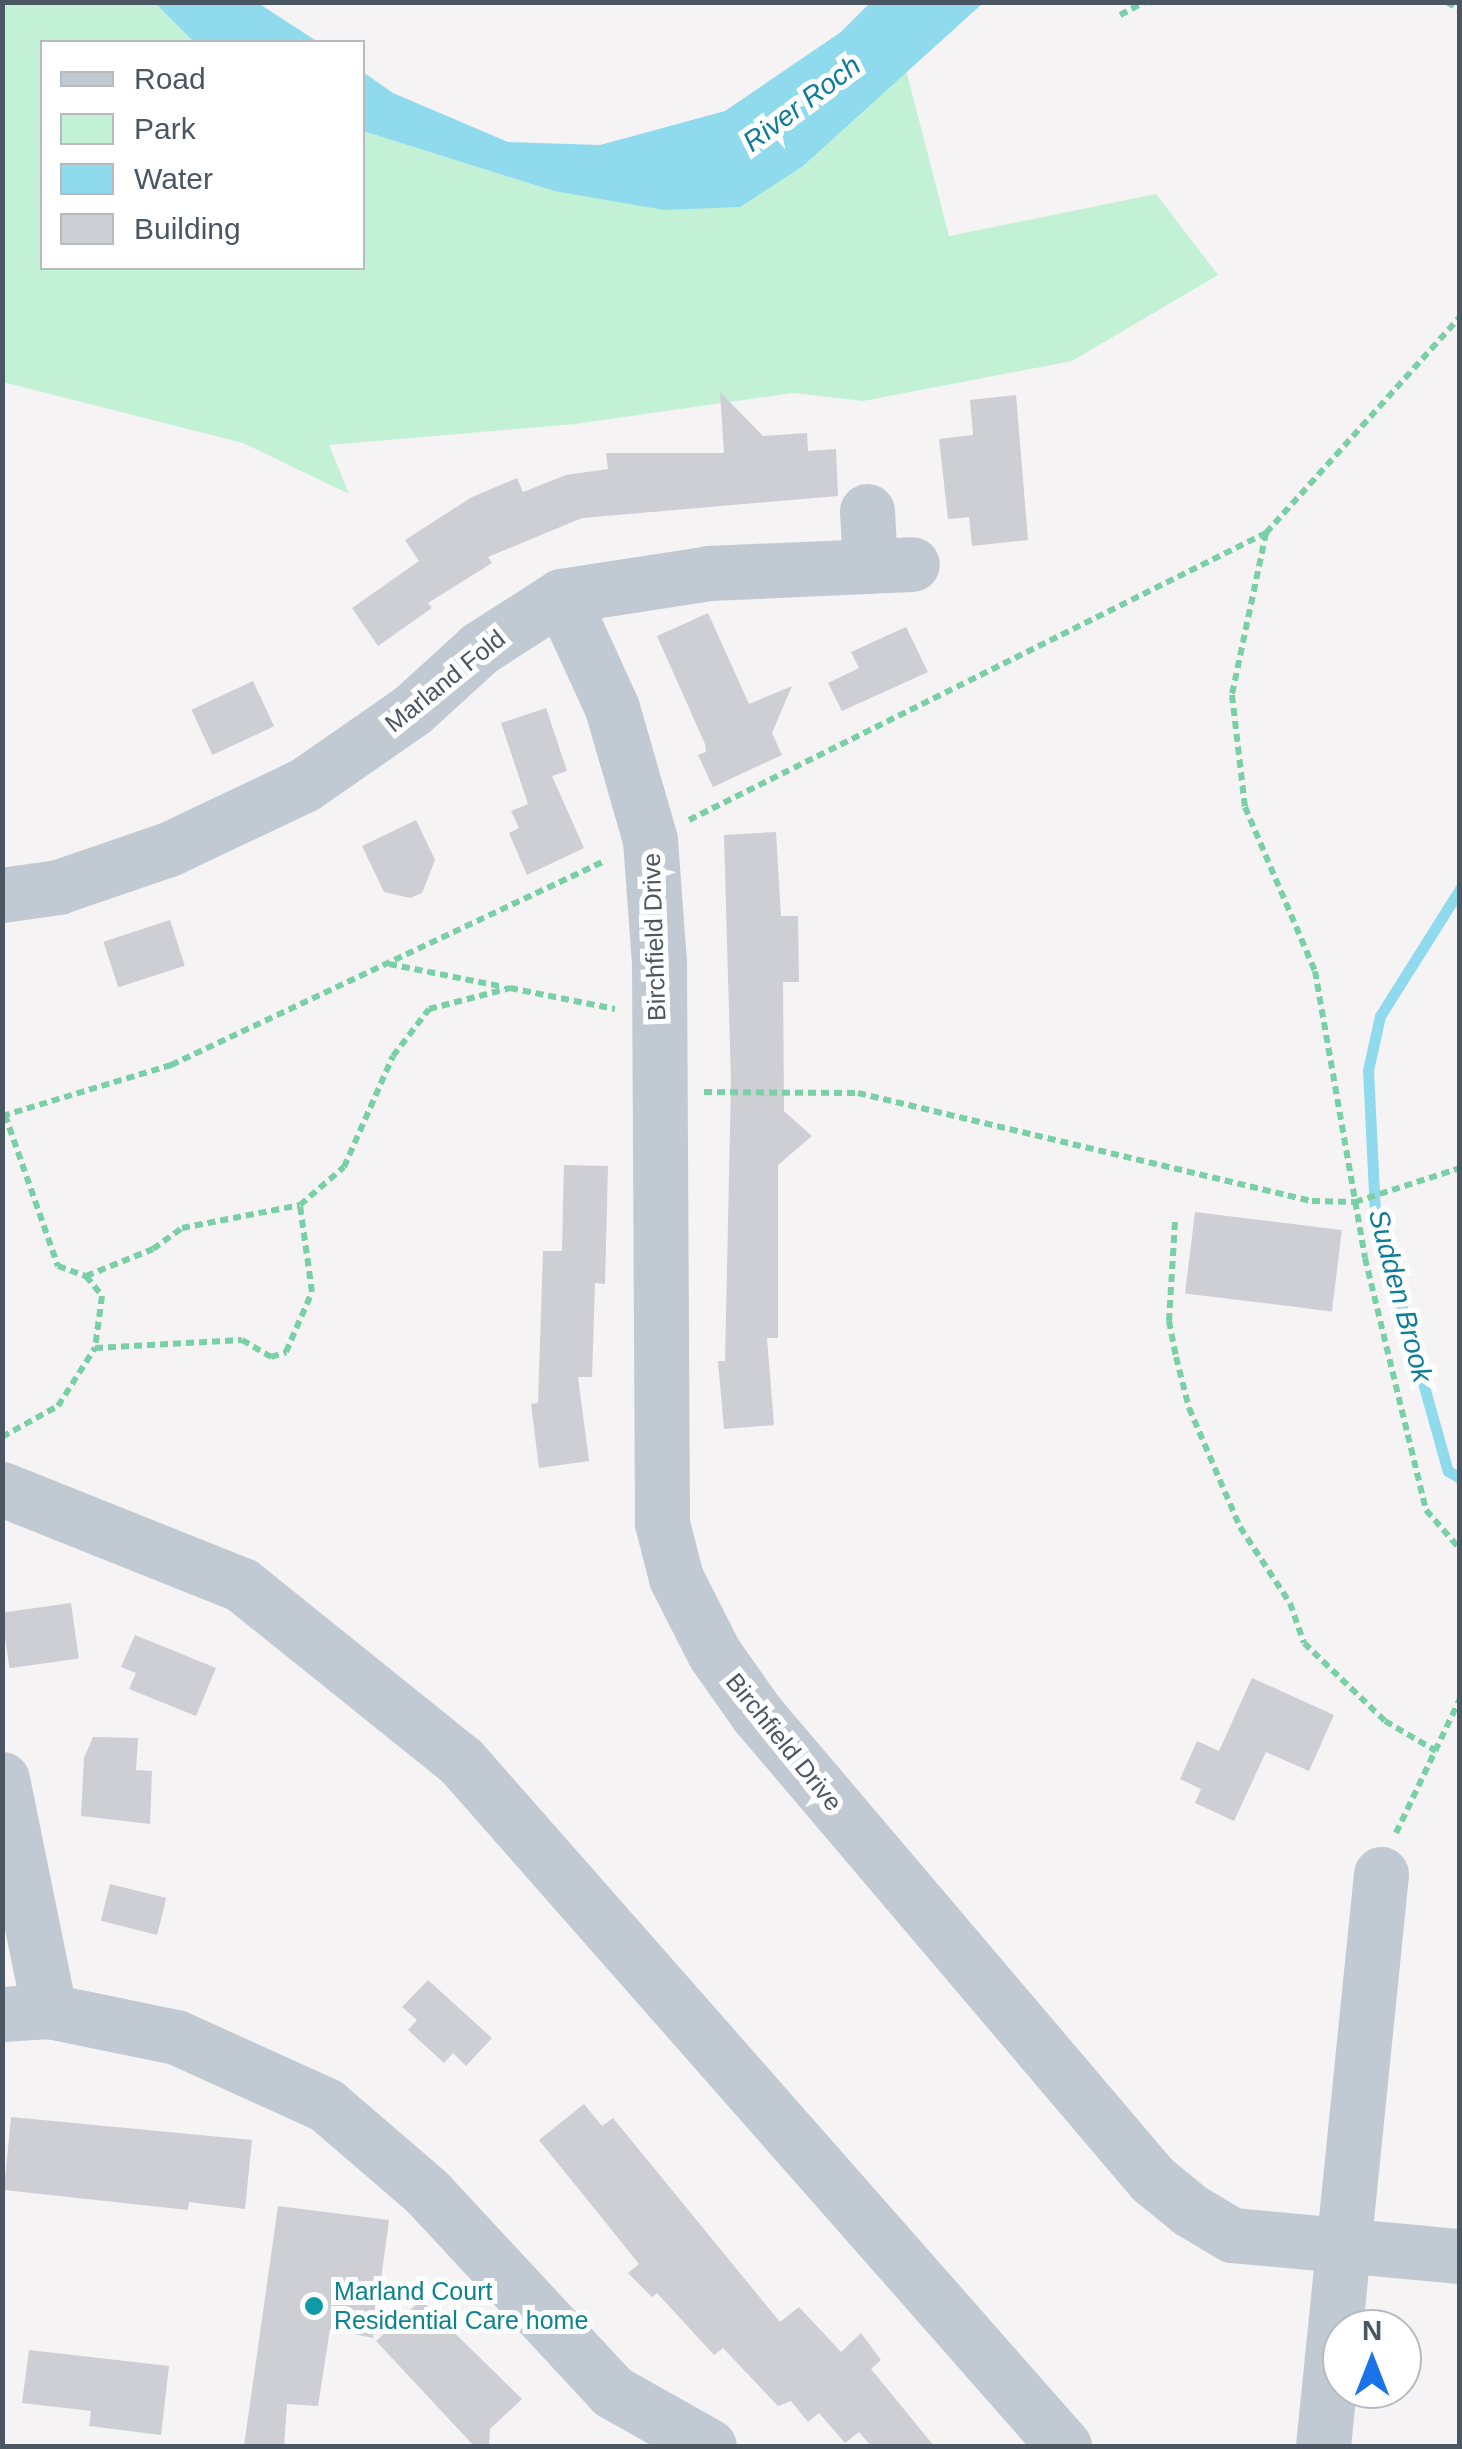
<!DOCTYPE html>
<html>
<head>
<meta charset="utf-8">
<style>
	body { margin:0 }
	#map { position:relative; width:1462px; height:2449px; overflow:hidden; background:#f5f3f3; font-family:Arial,sans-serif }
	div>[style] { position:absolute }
	.green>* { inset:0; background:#c3f1d5 }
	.water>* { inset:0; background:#90daee }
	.stream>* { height:11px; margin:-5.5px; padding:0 5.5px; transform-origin:5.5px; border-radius:5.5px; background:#90daee }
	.building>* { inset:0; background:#cdcfd5; transform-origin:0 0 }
	.path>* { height:6px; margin-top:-3px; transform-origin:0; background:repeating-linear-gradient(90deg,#7ad0a6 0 8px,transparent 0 13px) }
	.minor>* { height:55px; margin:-27.5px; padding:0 27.5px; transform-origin:27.5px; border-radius:27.5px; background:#c1cad2 }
	.dots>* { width:28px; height:28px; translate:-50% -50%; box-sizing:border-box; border:5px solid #fff; border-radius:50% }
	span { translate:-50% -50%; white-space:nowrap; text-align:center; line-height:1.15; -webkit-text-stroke:10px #fff; paint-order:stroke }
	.street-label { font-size:25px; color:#4a5661 }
	.culture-label { font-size:25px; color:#0d838f }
	.left { translate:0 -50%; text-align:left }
	.water-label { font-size:28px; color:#0c7c9b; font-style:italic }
	.frame { position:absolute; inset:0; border:5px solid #4a5661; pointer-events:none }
	.legend { position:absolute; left:40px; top:40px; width:325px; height:230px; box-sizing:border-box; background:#fff; border:2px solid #b7bbc0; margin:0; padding:12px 18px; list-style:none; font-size:30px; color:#4a5661 }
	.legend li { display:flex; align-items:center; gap:20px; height:50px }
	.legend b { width:50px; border:2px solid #b7bbc0 }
	.north { position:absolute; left:1322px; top:2309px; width:100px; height:100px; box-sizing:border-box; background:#fff; border:2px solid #b7bbc0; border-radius:50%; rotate:0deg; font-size:28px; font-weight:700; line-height:40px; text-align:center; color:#4a5661 }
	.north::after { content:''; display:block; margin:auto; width:35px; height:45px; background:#1a73e8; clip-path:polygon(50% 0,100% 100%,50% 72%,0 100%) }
</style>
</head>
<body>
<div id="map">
	<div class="green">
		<div style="clip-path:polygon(3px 3px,155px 3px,194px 42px,42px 42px,42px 268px,362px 268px,363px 131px,554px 191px,803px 166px,906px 70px,949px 236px,1156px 194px,1218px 275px,1072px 361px,863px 401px,793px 393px,575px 424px,329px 445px,349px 494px,243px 443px,3px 382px)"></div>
	</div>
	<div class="water">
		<div style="clip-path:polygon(155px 3px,258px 3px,318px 42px,194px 42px)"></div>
		<div style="clip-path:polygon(870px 3px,983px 3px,803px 166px,740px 207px,664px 210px,554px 191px,363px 131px,363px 72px,393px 93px,508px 142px,600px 145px,725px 111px,841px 32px)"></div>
	</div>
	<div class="stream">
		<div style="left:1460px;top:889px;width:150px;rotate:122.2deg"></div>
		<div style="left:1380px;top:1016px;width:55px;rotate:102.5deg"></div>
		<div style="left:1368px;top:1070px;width:142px;rotate:87.2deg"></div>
		<div style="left:1375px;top:1212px;width:269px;rotate:74.3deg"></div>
		<div style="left:1448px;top:1471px;width:14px;rotate:30deg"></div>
	</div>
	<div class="building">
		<div style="clip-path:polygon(720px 392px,763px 436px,807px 433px,808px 451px,836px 449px,838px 496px,582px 518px,488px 557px,492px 563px,428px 603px,432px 608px,378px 646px,352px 608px,419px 561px,405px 540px,472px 497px,517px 478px,523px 492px,566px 475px,608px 469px,606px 453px,724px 453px)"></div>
		<div style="clip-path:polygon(1016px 395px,1028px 540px,972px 546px,969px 517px,948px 519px,939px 439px,973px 435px,970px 400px)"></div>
		<div style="clip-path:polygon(708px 613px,749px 704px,792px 686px,772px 733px,782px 755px,713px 787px,698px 755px,706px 752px,705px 744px,657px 636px)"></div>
		<div style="clip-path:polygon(906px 627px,928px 672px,842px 711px,828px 683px,859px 668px,851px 652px)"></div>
		<div style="left:253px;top:681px;width:50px;height:68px;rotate:65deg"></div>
		<div style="clip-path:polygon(546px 708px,567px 771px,552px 776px,584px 848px,527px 875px,509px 833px,519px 828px,511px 811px,528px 804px,501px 723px)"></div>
		<div style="clip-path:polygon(416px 820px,435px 860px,422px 893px,410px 898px,384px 892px,362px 846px)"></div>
		<div style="clip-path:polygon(776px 832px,781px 916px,798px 916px,799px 982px,783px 982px,784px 1111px,812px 1136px,778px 1165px,778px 1338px,767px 1338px,774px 1425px,724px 1429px,718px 1361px,725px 1361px,731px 1082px,724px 835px)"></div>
		<div style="left:170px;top:920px;width:48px;height:70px;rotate:72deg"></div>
		<div style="clip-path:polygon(564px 1165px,608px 1166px,605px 1284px,595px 1283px,592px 1377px,578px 1377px,589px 1461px,539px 1468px,531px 1404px,538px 1403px,543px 1251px,562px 1251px)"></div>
		<div style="left:1195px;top:1212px;width:148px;height:82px;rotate:7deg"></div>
		<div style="left:71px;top:1603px;width:56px;height:70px;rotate:82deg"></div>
		<div style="clip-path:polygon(135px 1635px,216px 1668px,196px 1716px,129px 1689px,136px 1673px,121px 1667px)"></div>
		<div style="clip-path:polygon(1252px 1678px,1334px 1715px,1309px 1771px,1266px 1752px,1234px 1821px,1195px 1803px,1201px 1789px,1180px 1779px,1197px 1741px,1219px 1751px)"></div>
		<div style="clip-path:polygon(93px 1737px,138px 1738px,136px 1770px,152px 1771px,150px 1824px,81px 1816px,84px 1758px)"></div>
		<div style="left:110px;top:1884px;width:58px;height:38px;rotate:14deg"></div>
		<div style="clip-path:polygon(428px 1980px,492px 2038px,466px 2066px,453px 2053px,444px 2063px,408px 2030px,417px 2020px,402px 2007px)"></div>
		<div style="clip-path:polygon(584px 2104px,602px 2126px,613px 2118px,780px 2322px,799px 2307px,841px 2352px,861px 2333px,881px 2360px,871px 2369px,934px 2446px,871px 2446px,859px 2432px,845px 2443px,819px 2413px,808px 2422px,791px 2401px,778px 2406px,723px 2348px,714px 2355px,657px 2293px,652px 2297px,628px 2273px,639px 2264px,539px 2140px)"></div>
		<div style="clip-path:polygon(11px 2117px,252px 2140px,245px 2209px,189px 2202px,188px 2210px,4px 2190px)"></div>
		<div style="clip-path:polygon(278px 2206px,389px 2220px,373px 2338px,330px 2329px,318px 2406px,287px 2404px,284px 2446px,244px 2446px)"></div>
		<div style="clip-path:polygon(421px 2300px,522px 2399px,490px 2429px,489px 2446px,474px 2446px,376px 2341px)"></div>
		<div style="clip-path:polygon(29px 2350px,169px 2366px,161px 2435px,89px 2426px,91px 2411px,22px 2403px)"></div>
	</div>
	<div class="path">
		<div style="left:1447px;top:2px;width:15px;rotate:32deg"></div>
		<div style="left:1120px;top:15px;width:27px;rotate:-28deg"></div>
		<div style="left:1266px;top:533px;width:166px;rotate:101.9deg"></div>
		<div style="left:1232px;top:695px;width:113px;rotate:83.4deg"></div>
		<div style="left:1245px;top:807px;width:178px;rotate:66.9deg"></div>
		<div style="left:1315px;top:971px;width:291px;rotate:80.1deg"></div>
		<div style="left:1365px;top:1258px;width:259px;rotate:76.4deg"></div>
		<div style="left:1426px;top:1510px;width:52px;rotate:48.9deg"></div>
		<div style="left:689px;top:820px;width:644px;rotate:-26.45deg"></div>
		<div style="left:1266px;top:533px;width:290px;rotate:-48.1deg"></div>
		<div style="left:389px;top:964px;width:117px;rotate:11.3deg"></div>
		<div style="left:704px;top:1092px;width:154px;rotate:0.4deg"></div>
		<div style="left:858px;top:1093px;width:467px;rotate:13.4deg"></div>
		<div style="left:1312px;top:1201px;width:43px;rotate:1.3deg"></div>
		<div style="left:1355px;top:1202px;width:110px;rotate:-17.9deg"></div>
		<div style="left:5px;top:1115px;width:160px;rotate:70.7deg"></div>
		<div style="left:58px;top:1266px;width:30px;rotate:20deg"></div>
		<div style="left:86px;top:1276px;width:72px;rotate:-21.9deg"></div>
		<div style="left:153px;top:1249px;width:36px;rotate:-36deg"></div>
		<div style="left:182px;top:1228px;width:120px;rotate:-11deg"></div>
		<div style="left:300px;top:1205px;width:58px;rotate:-40.8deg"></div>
		<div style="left:344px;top:1167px;width:121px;rotate:-66.2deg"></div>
		<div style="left:393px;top:1056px;width:59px;rotate:-52.5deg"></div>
		<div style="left:429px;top:1009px;width:84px;rotate:-14.5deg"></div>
		<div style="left:510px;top:988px;width:107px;rotate:11.3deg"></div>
		<div style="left:2px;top:1116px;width:177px;rotate:-16.8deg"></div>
		<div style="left:171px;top:1065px;width:481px;rotate:-25.2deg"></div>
		<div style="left:1175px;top:1222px;width:99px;rotate:93.5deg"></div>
		<div style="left:1169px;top:1321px;width:37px;rotate:79deg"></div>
		<div style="left:1176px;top:1357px;width:53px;rotate:75.7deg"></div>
		<div style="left:1189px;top:1408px;width:129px;rotate:66.8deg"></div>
		<div style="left:1240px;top:1527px;width:91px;rotate:56.7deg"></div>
		<div style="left:1290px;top:1603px;width:42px;rotate:70.7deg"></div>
		<div style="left:1304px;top:1643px;width:112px;rotate:43.9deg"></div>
		<div style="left:1385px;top:1721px;width:59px;rotate:30.5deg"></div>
		<div style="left:86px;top:1276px;width:26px;rotate:51deg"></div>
		<div style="left:102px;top:1296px;width:52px;rotate:97.7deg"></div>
		<div style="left:2px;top:1437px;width:64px;rotate:-29deg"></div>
		<div style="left:58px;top:1406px;width:69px;rotate:-57.5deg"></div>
		<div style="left:95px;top:1348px;width:147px;rotate:-3.1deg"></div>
		<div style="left:242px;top:1340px;width:34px;rotate:30deg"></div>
		<div style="left:271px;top:1357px;width:16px;rotate:-18deg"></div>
		<div style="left:286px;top:1352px;width:65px;rotate:-66.6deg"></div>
		<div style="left:312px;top:1292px;width:88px;rotate:-97.9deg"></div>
		<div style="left:1396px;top:1833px;width:148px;rotate:-64.5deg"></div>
	</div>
	<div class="minor">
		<div style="left:867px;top:511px;width:55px;rotate:86.9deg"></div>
		<div style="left:561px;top:596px;width:123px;rotate:65.5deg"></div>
		<div style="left:612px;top:708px;width:137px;rotate:73.9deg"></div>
		<div style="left:650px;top:840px;width:122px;rotate:85.8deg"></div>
		<div style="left:659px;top:962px;width:561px;rotate:89.69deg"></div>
		<div style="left:662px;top:1523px;width:57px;rotate:75.7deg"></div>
		<div style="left:676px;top:1578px;width:84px;rotate:63.1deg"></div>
		<div style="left:714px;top:1653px;width:75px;rotate:54.8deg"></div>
		<div style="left:757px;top:1714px;width:610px;rotate:49.65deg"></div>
		<div style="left:1152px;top:2179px;width:49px;rotate:39.2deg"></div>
		<div style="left:1190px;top:2210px;width:49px;rotate:30.8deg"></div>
		<div style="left:1232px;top:2235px;width:229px;rotate:5.3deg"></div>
		<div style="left:2px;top:895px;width:57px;rotate:-8.1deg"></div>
		<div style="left:58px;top:887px;width:117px;rotate:-18.9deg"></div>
		<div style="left:169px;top:849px;width:149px;rotate:-25.4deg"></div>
		<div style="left:304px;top:785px;width:131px;rotate:-34.8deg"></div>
		<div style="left:412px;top:710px;width:92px;rotate:-42.4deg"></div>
		<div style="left:480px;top:648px;width:96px;rotate:-32.7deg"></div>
		<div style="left:561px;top:596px;width:150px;rotate:-8.8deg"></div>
		<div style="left:709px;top:573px;width:203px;rotate:-2.5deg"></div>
		<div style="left:2px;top:1489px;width:258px;rotate:21.8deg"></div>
		<div style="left:242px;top:1585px;width:281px;rotate:38.8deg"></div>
		<div style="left:461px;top:1761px;width:913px;rotate:48.64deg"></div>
		<div style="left:2px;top:1779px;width:237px;rotate:78.5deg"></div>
		<div style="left:2px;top:2014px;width:47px;rotate:-3.7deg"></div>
		<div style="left:49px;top:2011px;width:130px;rotate:11.6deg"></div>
		<div style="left:176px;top:2037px;width:165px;rotate:24.4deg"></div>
		<div style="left:326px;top:2105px;width:133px;rotate:40.7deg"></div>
		<div style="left:427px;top:2192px;width:273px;rotate:47.1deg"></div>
		<div style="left:613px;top:2392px;width:110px;rotate:29.4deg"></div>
		<div style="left:1323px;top:2446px;width:575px;rotate:-84.21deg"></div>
	</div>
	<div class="dots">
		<div style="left:314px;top:2306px;background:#0f9aa8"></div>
	</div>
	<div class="street-label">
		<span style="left:445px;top:681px;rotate:-39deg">Marland Fold</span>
		<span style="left:654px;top:937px;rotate:-92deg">Birchfield Drive</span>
		<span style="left:784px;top:1742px;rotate:51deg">Birchfield Drive</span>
	</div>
	<div class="culture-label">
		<span class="left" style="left:334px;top:2306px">Marland Court<br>Residential Care home</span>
	</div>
	<div class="water-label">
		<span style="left:802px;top:104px;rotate:-37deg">River Roch</span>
		<span style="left:1400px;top:1296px;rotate:75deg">Sudden Brook</span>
	</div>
	<div class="frame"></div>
	<ul class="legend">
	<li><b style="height:12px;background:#c1cad2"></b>Road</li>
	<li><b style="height:28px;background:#c3f1d5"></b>Park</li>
	<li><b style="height:28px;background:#90daee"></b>Water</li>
	<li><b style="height:28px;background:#cdcfd5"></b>Building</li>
	</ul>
	<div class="north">N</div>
</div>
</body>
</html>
